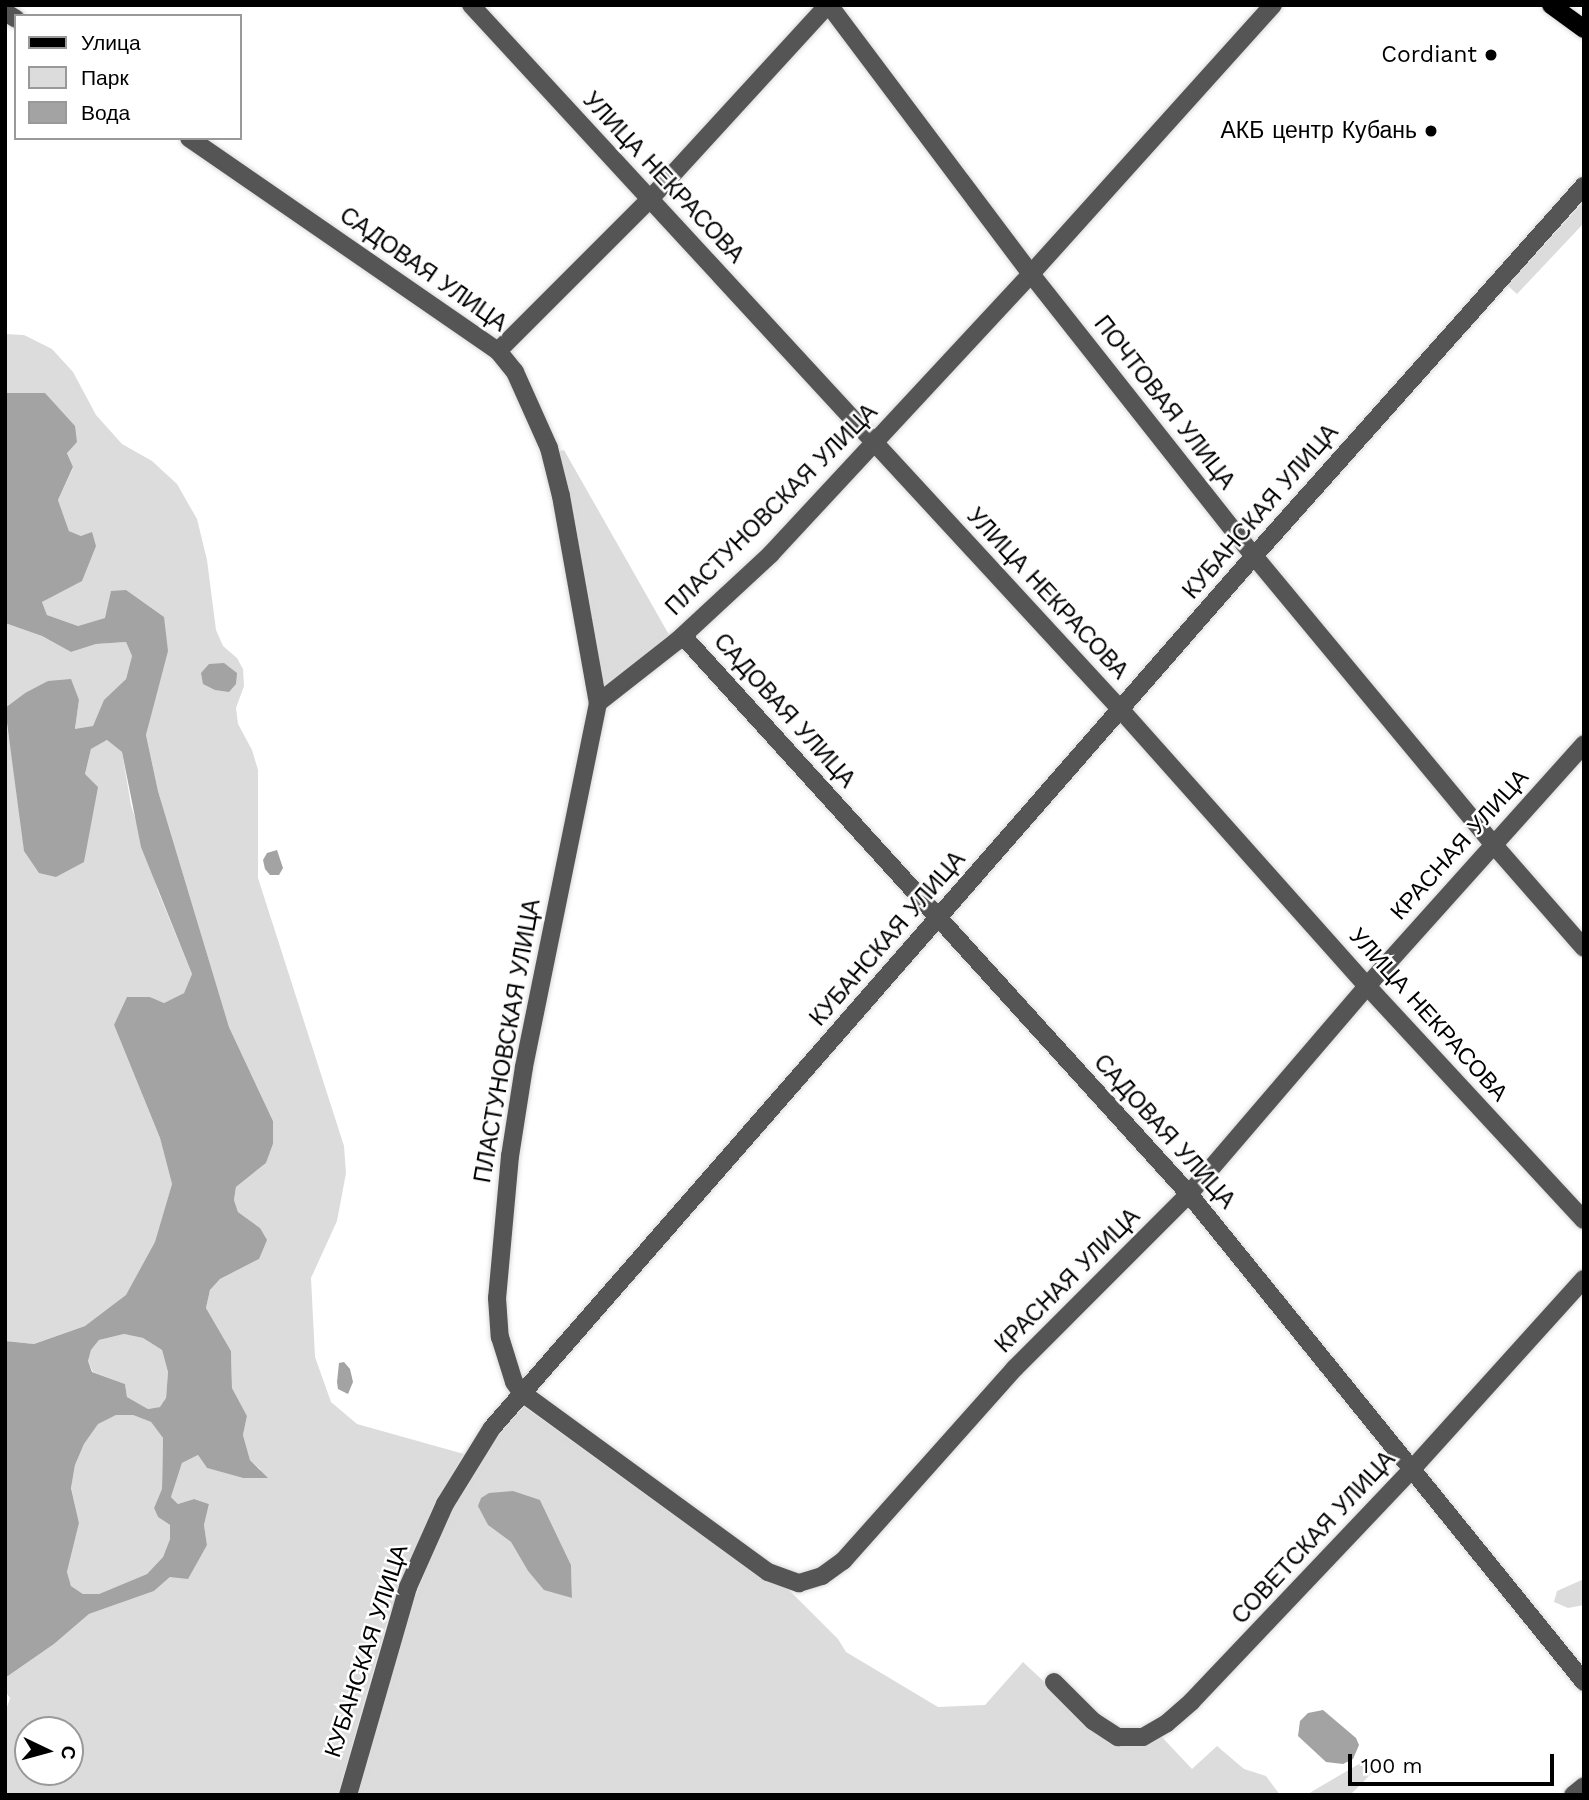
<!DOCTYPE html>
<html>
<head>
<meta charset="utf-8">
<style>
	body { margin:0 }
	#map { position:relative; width:1589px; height:1800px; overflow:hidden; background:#fff; font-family:"Work Sans",sans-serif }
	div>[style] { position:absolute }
	.green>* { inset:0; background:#dcdcdc }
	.water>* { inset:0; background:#a3a3a3 }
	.roads { filter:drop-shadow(0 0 2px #dbdbdb) drop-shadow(0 0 2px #dbdbdb) }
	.minor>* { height:18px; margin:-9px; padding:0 9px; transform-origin:9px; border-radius:9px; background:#555 }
	.major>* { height:18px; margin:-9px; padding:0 9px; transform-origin:9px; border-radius:9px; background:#000 }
	.dots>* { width:19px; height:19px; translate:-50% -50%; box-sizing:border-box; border:4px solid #fff; border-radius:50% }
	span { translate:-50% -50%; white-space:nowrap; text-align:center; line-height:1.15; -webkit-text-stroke:5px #fff; paint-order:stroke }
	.poi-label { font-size:23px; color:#000 }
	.right { translate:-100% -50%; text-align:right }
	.street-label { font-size:23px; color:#000 }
	.frame { position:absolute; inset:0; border:7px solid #000; pointer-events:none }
	.legend { position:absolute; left:14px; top:14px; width:228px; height:126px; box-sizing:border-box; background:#fff; border:2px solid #999; margin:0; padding:9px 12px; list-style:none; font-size:21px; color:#000 }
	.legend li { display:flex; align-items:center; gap:14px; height:35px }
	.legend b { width:35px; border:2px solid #999 }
	.north { position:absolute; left:14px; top:1716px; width:70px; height:70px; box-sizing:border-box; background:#fff; border:2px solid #999; border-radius:50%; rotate:95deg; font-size:19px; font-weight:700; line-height:28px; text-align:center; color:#000 }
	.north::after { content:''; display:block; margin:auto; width:24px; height:32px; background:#000; clip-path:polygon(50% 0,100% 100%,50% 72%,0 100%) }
	.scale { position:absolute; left:1348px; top:1754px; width:206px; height:32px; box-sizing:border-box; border:4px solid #000; border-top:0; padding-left:9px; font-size:21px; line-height:24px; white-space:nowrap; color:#000; -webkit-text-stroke:5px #fff; paint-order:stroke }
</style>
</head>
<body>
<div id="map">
	<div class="green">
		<div style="clip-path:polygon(1584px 201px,1584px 223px,1517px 294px,1507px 285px)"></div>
		<div style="clip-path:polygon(evenodd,5px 334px,24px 335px,52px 349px,73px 372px,96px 415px,122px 444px,152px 461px,177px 484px,197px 519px,207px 560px,216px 630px,223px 646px,237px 658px,243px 669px,244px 686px,236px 708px,238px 724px,252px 750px,258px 770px,258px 878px,344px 1146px,346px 1173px,337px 1221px,311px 1278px,315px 1357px,331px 1402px,357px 1424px,464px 1454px,433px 1507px,388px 1618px,338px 1795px,5px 1795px,5px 1713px,10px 1698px,5px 1691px,5px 1678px,54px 1644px,89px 1614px,154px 1591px,207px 1545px,204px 1525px,209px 1504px,194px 1499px,178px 1504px,171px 1497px,182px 1463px,198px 1455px,207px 1468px,243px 1478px,261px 1470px,250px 1460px,243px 1435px,247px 1416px,232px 1388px,231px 1351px,206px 1308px,210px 1290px,220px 1279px,259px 1259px,260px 1228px,238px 1212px,234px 1200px,236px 1187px,266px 1163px,273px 1144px,273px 1121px,229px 1027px,158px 791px,146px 735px,156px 694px,111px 592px,106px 618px,78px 626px,47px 615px,42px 602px,60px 591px,81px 536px,69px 531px,58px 500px,73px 468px,45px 393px,5px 393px,5px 334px,28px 1730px,70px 1730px,70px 1772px,28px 1772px,28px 1730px)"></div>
		<div style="clip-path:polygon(564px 450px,672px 640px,605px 687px,602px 685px,556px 452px)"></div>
		<div style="clip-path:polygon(5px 623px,42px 636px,71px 652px,96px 644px,126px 642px,132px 656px,126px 679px,105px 700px,94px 726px,75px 730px,79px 700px,25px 693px,5px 708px)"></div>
		<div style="clip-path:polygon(5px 715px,22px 813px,24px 851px,84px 862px,89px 826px,85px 774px,91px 749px,107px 740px,122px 752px,131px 805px,158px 891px,192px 974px,184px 993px,164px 1003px,150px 997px,114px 1025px,160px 1138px,172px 1184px,156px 1242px,126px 1296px,85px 1326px,34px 1344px,5px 1341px)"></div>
		<div style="clip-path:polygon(124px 1334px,143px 1338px,162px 1350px,168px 1372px,166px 1398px,161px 1407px,148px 1409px,127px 1397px,125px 1384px,93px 1372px,88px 1361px,91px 1350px,99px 1340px)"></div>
		<div style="clip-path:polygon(evenodd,522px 1405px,764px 1580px,788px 1589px,838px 1639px,846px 1652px,938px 1707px,985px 1705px,1023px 1662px,1096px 1730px,1160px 1735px,1192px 1769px,1217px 1746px,1244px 1769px,1266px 1776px,1280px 1795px,355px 1795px,401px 1633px,442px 1527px,490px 1443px,522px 1405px,481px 1498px,540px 1500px,571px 1565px,572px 1598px,544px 1589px,528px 1571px,511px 1542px,488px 1525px,479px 1506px,481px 1498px)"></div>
		<div style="clip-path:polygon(116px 1415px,133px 1415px,151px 1422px,163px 1438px,162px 1490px,154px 1508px,158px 1517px,170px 1525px,170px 1539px,163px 1557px,147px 1574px,99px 1594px,83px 1594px,71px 1586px,67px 1572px,79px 1523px,71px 1487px,75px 1465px,84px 1444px,98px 1423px)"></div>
		<div style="clip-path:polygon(1584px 1579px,1584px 1605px,1568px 1608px,1554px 1602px,1557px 1591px)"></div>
		<div style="clip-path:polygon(1364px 1761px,1373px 1768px,1371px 1774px,1350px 1795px,1306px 1795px)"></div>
	</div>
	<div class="water">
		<div style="clip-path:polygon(evenodd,5px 393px,45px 393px,75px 426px,77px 442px,67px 453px,73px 467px,58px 500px,69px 531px,81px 536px,92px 532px,96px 546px,82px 581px,42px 602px,47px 615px,78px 626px,105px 618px,111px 591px,126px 590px,164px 617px,168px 651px,146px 735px,158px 791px,229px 1027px,273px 1121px,273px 1144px,266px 1163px,236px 1187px,234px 1200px,238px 1212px,260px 1228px,267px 1240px,259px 1259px,220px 1279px,210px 1290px,206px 1308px,231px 1351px,232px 1388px,247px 1416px,243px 1435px,250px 1460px,268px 1478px,243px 1478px,207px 1468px,198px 1455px,182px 1463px,171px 1497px,178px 1504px,194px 1499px,209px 1504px,204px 1525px,207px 1545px,188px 1579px,170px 1577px,154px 1591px,89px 1614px,54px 1644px,5px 1678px,5px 1341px,34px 1344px,85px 1326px,126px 1295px,155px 1242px,172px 1184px,160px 1138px,114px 1025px,127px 997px,150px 997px,164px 1003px,184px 993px,192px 974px,141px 847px,122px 752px,107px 740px,91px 749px,85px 774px,98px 787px,84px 862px,56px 877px,39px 873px,24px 851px,5px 708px,25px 693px,48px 681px,71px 679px,79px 700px,75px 729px,93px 726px,104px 700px,126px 679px,132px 656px,126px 642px,96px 644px,71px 652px,42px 636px,5px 623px,5px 393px,124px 1334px,143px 1338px,162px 1350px,168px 1372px,166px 1398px,160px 1407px,148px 1409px,127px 1397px,125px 1384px,92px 1372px,88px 1361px,91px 1350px,99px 1340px,124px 1334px,5px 393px,116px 1415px,133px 1415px,151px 1422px,163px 1438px,162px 1489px,154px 1508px,158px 1517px,170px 1525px,170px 1539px,163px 1557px,147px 1574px,99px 1594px,83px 1594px,71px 1586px,67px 1572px,79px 1523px,71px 1488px,75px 1465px,84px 1444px,98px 1424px,116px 1415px)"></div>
		<div style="clip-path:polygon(224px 663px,237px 673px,236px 684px,229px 692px,215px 690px,203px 684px,201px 673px,209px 664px)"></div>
		<div style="clip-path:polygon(277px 850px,283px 868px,279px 875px,270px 875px,265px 869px,263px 860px,267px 853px)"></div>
		<div style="clip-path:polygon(344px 1362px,350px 1369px,353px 1382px,348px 1394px,338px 1389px,337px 1382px,339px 1363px)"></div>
		<div style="clip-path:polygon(513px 1491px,540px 1500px,571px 1565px,572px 1598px,544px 1590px,528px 1571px,511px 1542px,488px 1525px,478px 1506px,481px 1498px,489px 1493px)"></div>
		<div style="clip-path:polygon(1323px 1710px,1356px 1738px,1359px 1745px,1353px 1759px,1343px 1764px,1326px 1762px,1298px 1736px,1300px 1721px,1308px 1713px)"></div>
	</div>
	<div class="roads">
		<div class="minor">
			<div style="left:471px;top:5px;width:959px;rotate:47.32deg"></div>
			<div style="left:1121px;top:710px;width:370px;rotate:48.3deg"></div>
			<div style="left:1367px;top:986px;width:319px;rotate:47.2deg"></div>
			<div style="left:829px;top:5px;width:336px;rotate:53.1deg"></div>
			<div style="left:1031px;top:274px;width:360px;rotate:51.7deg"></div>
			<div style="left:1254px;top:556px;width:374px;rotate:50.3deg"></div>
			<div style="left:1493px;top:844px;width:138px;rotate:48.8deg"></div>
			<div style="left:1273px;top:5px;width:362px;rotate:132deg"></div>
			<div style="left:1031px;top:274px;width:382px;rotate:132.9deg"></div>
			<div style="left:771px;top:554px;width:128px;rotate:137.2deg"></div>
			<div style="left:677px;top:641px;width:100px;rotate:141.9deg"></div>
			<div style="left:598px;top:703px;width:371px;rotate:101.5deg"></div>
			<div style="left:524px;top:1067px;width:90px;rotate:98.9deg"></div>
			<div style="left:510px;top:1156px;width:143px;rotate:95.2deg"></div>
			<div style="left:497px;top:1298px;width:39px;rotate:86deg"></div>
			<div style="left:500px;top:1337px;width:47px;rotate:72.7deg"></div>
			<div style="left:514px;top:1382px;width:12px;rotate:55deg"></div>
			<div style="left:521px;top:1392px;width:306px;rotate:36.1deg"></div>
			<div style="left:768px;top:1572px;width:33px;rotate:20deg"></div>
			<div style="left:799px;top:1583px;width:24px;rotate:-17deg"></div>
			<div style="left:822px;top:1576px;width:26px;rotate:-36deg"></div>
			<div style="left:843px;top:1561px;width:259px;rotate:-48.3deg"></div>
			<div style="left:1015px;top:1368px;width:246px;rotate:-45deg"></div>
			<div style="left:1189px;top:1194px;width:274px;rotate:-49.4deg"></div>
			<div style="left:1367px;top:986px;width:325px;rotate:-48.1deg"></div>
			<div style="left:5px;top:12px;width:13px;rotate:32deg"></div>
			<div style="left:189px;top:138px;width:375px;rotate:34.6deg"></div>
			<div style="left:498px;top:351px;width:27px;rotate:51deg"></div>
			<div style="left:515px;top:372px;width:83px;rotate:65.9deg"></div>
			<div style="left:549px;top:448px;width:49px;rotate:76deg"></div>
			<div style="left:561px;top:496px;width:210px;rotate:79.9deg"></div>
			<div style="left:498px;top:351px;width:215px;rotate:-45deg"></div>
			<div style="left:650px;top:199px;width:263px;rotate:-47.5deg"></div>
			<div style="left:683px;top:636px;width:753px;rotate:47.8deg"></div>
			<div style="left:1189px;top:1194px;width:628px;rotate:51.01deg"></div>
			<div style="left:1054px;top:1682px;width:55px;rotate:45deg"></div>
			<div style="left:1093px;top:1721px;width:30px;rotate:33deg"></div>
			<div style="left:1118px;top:1737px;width:25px"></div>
			<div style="left:1143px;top:1737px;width:28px;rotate:-30deg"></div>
			<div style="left:1167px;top:1723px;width:33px;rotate:-41deg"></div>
			<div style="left:1192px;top:1701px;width:321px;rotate:-46.5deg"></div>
			<div style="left:1413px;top:1468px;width:255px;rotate:-47.9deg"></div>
			<div style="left:348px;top:1795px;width:216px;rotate:-73.9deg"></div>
			<div style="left:408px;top:1587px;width:91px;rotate:-66deg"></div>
			<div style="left:445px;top:1504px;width:89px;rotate:-58.3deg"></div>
			<div style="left:492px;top:1428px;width:1158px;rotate:-48.85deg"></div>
			<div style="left:1254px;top:556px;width:496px;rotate:-48.3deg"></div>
			<div style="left:1573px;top:1795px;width:14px;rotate:-39deg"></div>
		</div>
		<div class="major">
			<div style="left:1551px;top:5px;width:41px;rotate:36deg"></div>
		</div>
	</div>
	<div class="dots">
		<div style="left:1491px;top:55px;background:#000"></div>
		<div style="left:1431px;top:131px;background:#000"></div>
	</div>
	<div class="poi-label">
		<span class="right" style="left:1477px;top:55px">Cordiant</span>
		<span class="right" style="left:1417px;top:131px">АКБ центр Кубань</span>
	</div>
	<div class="street-label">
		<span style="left:663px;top:178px;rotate:47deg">УЛИЦА НЕКРАСОВА</span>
		<span style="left:423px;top:270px;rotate:35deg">САДОВАЯ УЛИЦА</span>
		<span style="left:1164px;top:403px;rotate:52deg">ПОЧТОВАЯ УЛИЦА</span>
		<span style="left:772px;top:510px;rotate:-45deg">ПЛАСТУНОВСКАЯ УЛИЦА</span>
		<span style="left:1261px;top:512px;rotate:-49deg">КУБАНСКАЯ УЛИЦА</span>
		<span style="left:1047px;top:594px;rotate:47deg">УЛИЦА НЕКРАСОВА</span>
		<span style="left:784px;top:711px;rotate:48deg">САДОВАЯ УЛИЦА</span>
		<span style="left:1460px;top:845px;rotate:-48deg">КРАСНАЯ УЛИЦА</span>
		<span style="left:888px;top:939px;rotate:-49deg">КУБАНСКАЯ УЛИЦА</span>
		<span style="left:1428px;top:1015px;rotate:48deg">УЛИЦА НЕКРАСОВА</span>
		<span style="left:508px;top:1041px;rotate:-80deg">ПЛАСТУНОВСКАЯ УЛИЦА</span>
		<span style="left:1164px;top:1132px;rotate:48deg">САДОВАЯ УЛИЦА</span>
		<span style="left:1068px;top:1281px;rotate:-45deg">КРАСНАЯ УЛИЦА</span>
		<span style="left:1314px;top:1538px;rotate:-47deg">СОВЕТСКАЯ УЛИЦА</span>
		<span style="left:367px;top:1651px;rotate:-72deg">КУБАНСКАЯ УЛИЦА</span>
	</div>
	<div class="frame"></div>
	<ul class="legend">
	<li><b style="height:9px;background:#000"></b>Улица</li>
	<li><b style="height:19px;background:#dcdcdc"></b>Парк</li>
	<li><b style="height:19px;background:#a3a3a3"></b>Вода</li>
	</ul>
	<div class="north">С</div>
	<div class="scale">100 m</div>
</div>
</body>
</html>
